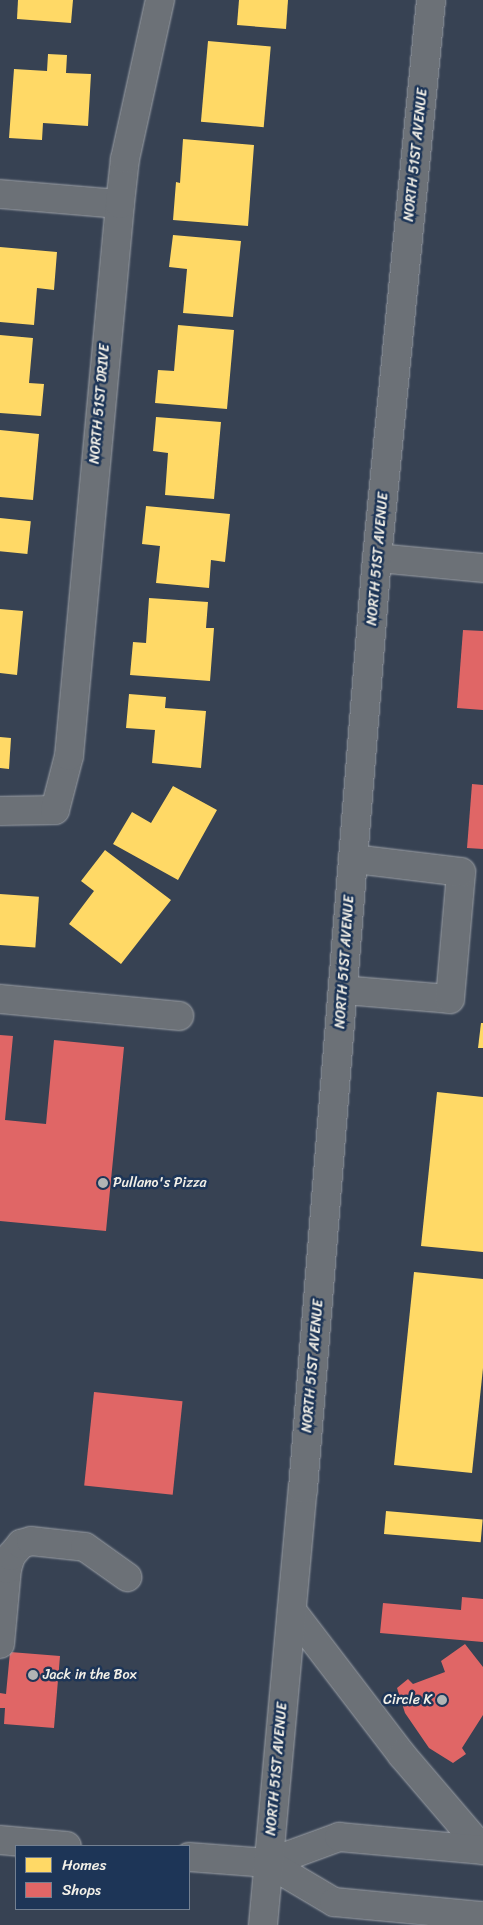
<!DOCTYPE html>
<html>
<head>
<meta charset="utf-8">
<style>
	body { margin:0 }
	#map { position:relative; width:483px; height:1925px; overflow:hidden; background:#374253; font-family:Sriracha,sans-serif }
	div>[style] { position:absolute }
	.homes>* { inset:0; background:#ffd966; transform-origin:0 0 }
	.shops>* { inset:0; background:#e06666; transform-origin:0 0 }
	.roads { filter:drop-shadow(0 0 1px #9da1a7) drop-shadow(0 0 1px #9da1a7) }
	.minor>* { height:28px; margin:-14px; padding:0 14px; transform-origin:14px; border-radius:14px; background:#6c7177 }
	.major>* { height:28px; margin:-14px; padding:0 14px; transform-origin:14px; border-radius:14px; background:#6c7177 }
	.dots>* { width:14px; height:14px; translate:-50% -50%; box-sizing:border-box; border:2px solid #1d3557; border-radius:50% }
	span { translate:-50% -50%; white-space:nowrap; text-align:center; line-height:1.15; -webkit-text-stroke:5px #1d3557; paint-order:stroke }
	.street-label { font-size:14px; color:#f4f1e8 }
	.poi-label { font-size:14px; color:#f4f1e8 }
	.left { translate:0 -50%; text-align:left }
	.right { translate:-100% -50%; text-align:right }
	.legend { position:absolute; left:15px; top:1845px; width:175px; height:65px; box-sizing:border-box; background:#1d3557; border:1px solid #738091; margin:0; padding:6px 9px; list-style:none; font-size:15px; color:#f4f1e8 }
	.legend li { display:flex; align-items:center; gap:10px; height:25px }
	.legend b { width:25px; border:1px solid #738091 }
</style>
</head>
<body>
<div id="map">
	<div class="homes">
		<div style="clip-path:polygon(18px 0,73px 0,71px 23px,17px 19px)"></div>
		<div style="clip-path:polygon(239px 0,288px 0,286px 29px,237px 25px)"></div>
		<div style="left:208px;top:41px;width:63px;height:81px;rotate:5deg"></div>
		<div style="clip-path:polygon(48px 54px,67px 55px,66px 73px,91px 74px,88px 126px,43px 123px,42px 140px,9px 138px,14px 69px,47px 71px)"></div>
		<div style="clip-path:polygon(183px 139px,254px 145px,248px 226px,173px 220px,176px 182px,180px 183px)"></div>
		<div style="clip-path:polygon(173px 235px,241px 241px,233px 317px,183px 313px,187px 269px,169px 267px)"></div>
		<div style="clip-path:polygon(0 247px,57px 252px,54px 290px,37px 288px,34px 325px,0 322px)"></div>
		<div style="clip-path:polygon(178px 325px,234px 330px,227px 409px,155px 403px,158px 370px,174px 371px)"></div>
		<div style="clip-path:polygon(0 335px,33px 338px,29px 383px,44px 384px,41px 416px,0 413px)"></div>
		<div style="clip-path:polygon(156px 417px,221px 422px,214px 499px,165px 495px,168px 453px,153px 451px)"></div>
		<div style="clip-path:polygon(0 430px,39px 434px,33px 500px,0 497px)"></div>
		<div style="clip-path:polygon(146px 506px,230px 514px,225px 562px,211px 560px,209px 588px,156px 583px,160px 546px,142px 544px)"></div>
		<div style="left:0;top:518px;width:31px;height:33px;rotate:6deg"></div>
		<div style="clip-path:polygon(149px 598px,208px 602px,206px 628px,214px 628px,210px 681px,130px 675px,133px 642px,146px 643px)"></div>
		<div style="clip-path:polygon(0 609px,23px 611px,17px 675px,0 673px)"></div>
		<div style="clip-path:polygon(129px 694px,166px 697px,165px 708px,206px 711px,201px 768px,152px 763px,155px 730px,126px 728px)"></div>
		<div style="clip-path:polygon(0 737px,11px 738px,9px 769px,0 768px)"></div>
		<div style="clip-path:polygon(173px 786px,217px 810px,178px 880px,113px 844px,132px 812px,151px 823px)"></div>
		<div style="clip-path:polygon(105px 850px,171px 900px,121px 964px,69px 924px,94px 891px,81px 881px)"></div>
		<div style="left:0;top:894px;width:39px;height:51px;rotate:4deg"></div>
		<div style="clip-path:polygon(481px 1023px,483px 1023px,483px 1048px,478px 1048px)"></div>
		<div style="clip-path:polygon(437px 1092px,483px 1097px,483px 1252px,421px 1246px)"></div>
		<div style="clip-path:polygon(414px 1272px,483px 1279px,483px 1368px,472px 1473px,394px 1465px)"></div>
		<div style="left:386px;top:1511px;width:97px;height:23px;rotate:5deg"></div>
	</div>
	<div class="shops">
		<div style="clip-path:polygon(463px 630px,483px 631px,483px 710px,457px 708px)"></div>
		<div style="clip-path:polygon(472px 784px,483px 785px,483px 849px,467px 848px)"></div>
		<div style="clip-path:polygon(0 1035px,13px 1036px,5px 1120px,46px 1124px,54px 1040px,124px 1047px,106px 1231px,0 1221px)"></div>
		<div style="left:94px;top:1392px;width:89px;height:94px;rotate:6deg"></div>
		<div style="clip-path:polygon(462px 1597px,483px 1599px,483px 1642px,380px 1633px,383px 1603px,461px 1610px)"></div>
		<div style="clip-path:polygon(465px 1644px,483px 1667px,483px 1715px,462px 1748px,466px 1754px,453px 1763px,429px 1748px,405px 1713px,397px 1688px,408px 1679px,413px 1684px,445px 1672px,441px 1661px)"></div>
		<div style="clip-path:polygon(10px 1652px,60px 1656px,54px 1728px,4px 1724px,5px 1708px,0 1708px,0 1693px,6px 1694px)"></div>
	</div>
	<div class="roads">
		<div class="minor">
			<div style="left:0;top:194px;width:120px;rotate:4.8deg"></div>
			<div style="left:377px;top:558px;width:106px;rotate:5.4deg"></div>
			<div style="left:0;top:811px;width:55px;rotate:-1deg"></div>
			<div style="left:55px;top:810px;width:56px;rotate:-75.5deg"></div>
			<div style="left:69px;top:756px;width:554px;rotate:-84.72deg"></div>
			<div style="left:120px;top:204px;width:45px;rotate:-83.7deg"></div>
			<div style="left:125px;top:159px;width:163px;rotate:-77.6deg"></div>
			<div style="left:343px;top:990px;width:107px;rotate:4.8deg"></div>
			<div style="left:450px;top:999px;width:127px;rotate:-85deg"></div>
			<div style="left:461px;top:872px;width:109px;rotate:-173.1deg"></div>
			<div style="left:0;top:999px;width:180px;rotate:5.4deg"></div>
			<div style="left:292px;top:1611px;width:181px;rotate:52.6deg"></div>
			<div style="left:402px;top:1755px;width:125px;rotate:49.5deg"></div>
			<div style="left:0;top:1644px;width:75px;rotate:-84.7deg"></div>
			<div style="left:7px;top:1569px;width:14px;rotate:-73deg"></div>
			<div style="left:11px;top:1556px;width:16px;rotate:-50deg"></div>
			<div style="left:21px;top:1544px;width:10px;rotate:-17deg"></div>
			<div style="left:31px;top:1541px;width:54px;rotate:6.3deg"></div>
			<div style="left:85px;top:1547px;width:52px;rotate:35.5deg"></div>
		</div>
		<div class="major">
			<div style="left:0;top:1840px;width:67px;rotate:5.1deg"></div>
			<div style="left:189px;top:1857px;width:79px;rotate:4.3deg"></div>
			<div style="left:268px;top:1863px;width:76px;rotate:-20.1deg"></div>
			<div style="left:339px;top:1837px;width:145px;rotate:5.2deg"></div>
			<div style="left:268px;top:1863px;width:77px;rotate:30.6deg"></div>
			<div style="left:334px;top:1902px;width:150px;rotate:5.4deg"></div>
			<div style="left:263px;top:1925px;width:438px;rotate:-84.8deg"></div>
			<div style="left:303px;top:1489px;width:934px;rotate:-85.46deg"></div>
			<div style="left:377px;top:558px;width:561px;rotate:-84.47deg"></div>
		</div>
	</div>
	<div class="dots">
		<div style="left:103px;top:1183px;background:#b2b4b4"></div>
		<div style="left:33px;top:1675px;background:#b2b4b4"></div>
		<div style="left:442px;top:1700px;background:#b2b4b4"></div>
	</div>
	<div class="street-label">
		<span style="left:416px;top:155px;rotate:-84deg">NORTH 51ST AVENUE</span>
		<span style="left:100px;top:404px;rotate:-85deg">NORTH 51ST DRIVE</span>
		<span style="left:378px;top:559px;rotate:-85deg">NORTH 51ST AVENUE</span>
		<span style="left:345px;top:962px;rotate:-86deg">NORTH 51ST AVENUE</span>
		<span style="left:313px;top:1366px;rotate:-85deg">NORTH 51ST AVENUE</span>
		<span style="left:277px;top:1769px;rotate:-85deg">NORTH 51ST AVENUE</span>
	</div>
	<div class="poi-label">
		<span class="left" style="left:113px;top:1183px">Pullano's Pizza</span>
		<span class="left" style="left:43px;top:1675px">Jack in the Box</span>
		<span class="right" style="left:432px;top:1700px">Circle K</span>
	</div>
	<ul class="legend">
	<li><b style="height:14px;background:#ffd966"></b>Homes</li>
	<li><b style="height:14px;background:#e06666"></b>Shops</li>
	</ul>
</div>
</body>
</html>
